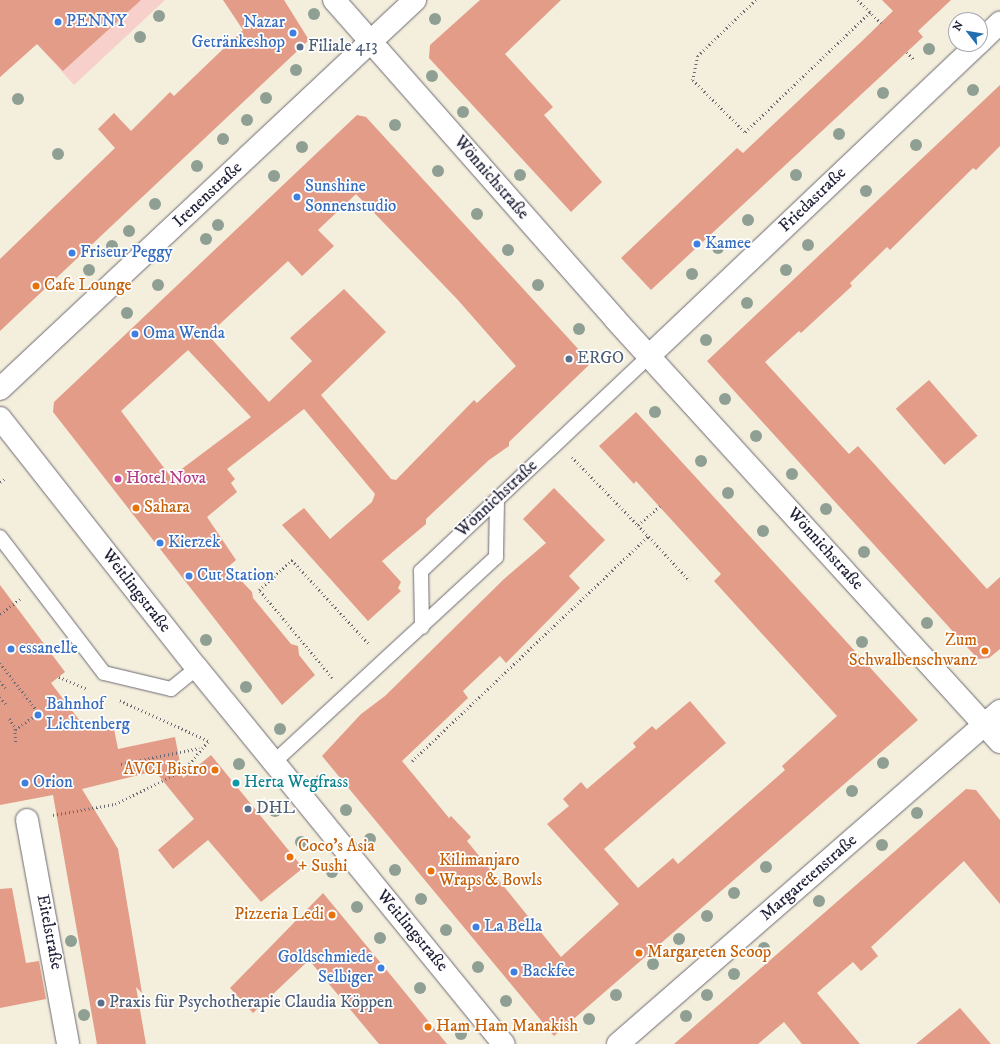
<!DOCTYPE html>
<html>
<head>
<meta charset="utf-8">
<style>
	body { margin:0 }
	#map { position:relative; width:1000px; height:1044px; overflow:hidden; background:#f4eedc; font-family:"IM FELL DW Pica",serif }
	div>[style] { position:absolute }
	.built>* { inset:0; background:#f7d0cb }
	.building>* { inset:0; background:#e39c88; transform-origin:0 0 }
	.path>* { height:2.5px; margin-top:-1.25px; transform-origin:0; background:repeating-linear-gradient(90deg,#6c6973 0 1px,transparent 0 4px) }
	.roads { filter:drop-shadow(0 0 1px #6c6973) drop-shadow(0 0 1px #6c6973) }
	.lane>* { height:14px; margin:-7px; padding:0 7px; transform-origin:7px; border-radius:7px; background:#fff }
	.street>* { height:22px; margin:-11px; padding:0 11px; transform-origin:11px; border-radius:11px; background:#fff }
	.secondary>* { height:22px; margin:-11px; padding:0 11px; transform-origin:11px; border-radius:11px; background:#fff }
	.trees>* { width:12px; height:12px; margin:-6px; border-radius:50%; background:#909f94 }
	.dots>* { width:11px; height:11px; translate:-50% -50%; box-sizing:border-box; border:2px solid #fff; border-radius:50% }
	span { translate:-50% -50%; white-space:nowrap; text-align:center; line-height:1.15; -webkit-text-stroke:3.5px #fff; paint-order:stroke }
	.shop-label { font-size:17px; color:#366cbe }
	.left { translate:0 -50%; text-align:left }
	.right { translate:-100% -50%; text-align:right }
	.service-label { font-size:17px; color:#4e5e75 }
	.street-label { font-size:17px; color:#22223b }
	.food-label { font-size:17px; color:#c56008 }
	.hotel-label { font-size:17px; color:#b23c85 }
	.culture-label { font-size:17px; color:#0d838f }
	.north { position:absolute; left:948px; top:12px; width:40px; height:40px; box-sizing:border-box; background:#fff; border:1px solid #a7a7b1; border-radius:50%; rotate:301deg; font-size:11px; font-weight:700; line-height:16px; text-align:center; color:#22223b }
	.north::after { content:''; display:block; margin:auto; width:14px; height:18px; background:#1f6fb2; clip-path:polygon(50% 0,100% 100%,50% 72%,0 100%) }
</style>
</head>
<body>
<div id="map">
	<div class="built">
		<div style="clip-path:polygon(0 0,165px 0,74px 85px,37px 44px,0 77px)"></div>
	</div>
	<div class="building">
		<div style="clip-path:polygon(0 0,141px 0,63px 71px,37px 44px,0 77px)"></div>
		<div style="clip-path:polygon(223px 0,284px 0,309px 40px,0 331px,0 259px,115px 148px,98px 129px,114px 113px,131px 131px,170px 92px,174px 96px,243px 30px)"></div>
		<div style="clip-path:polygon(480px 0,561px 0,505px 54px,553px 107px,544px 115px,602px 182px,571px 212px,429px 58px,430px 45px)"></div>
		<div style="clip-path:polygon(882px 0,951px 0,918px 31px,923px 37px,651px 290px,621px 258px,737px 148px,743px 153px,862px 41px,893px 11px)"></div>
		<div style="clip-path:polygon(1000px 85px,1000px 146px,976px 170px,973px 168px,890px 250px,887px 247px,850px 283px,852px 286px,801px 333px,799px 331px,765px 362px,849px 454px,858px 446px,987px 589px,1000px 577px,1000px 649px,989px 658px,978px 659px,707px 361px)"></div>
		<div style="clip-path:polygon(evenodd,357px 115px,366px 117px,591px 363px,509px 442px,509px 446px,489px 460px,426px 519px,426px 524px,382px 561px,401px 582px,398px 588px,401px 591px,368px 621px,282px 525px,304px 508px,330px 539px,372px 502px,375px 494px,304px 409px,227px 469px,235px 479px,231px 483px,237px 492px,207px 517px,236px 560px,228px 567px,252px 592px,253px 598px,291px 644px,298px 646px,299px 655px,315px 675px,282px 705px,53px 412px,54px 402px,357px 115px,356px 194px,457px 299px,516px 366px,477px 403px,474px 400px,396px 480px,391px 479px,321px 395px,386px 332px,344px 289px,290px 338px,312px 361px,269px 402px,208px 335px,288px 261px,302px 276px,334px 246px,318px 230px,356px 194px,357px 115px,188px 350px,251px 417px,171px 477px,121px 411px,188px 350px)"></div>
		<div style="left:929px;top:380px;width:74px;height:44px;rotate:49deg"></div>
		<div style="clip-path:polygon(636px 412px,918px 720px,554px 1036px,322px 756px,361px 714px,385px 696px,504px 579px,546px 543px,523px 519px,554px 488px,605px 540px,569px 576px,580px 588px,506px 663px,500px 656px,463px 691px,468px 698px,402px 761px,449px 818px,451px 816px,471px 837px,467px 841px,561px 957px,619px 904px,547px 824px,569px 806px,563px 799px,581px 782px,587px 789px,636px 747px,633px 743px,652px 726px,656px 730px,690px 701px,726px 743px,604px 849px,638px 888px,673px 858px,678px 864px,785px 770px,782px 766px,837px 716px,714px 581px,721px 574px,636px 481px,634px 484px,599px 446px)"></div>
		<div style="clip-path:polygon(0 585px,65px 672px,51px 683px,86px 729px,113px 724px,118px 749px,175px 737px,183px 778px,211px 755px,303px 868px,261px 902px,208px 840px,173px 869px,158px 850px,194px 819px,155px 771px,82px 789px,118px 849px,142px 993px,136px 987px,146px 1044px,97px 1044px,53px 795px,0 805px)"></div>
		<div style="clip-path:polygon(966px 789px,976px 790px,1000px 820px,1000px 904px,964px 861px,871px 947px,878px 956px,861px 971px,853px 962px,817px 993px,860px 1044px,802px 1044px,784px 1022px,758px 1044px,674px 1044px)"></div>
		<div style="clip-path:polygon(12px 888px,26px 963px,39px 961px,46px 999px,0 1008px,0 889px)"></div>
		<div style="clip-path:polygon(323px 893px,394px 979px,447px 1044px,379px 1044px,309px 960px,253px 1013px,230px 988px)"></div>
		<div style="clip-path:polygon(960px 1008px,991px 1044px,916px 1044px)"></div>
	</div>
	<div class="path">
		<div style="left:756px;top:0;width:81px;rotate:136deg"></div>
		<div style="left:698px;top:56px;width:25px;rotate:102deg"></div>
		<div style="left:693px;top:80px;width:74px;rotate:45deg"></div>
		<div style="left:745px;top:132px;width:173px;rotate:-43.8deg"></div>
		<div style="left:858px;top:0;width:33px;rotate:45deg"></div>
		<div style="left:907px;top:52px;width:12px;rotate:48deg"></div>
		<div style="left:572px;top:457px;width:95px;rotate:45.9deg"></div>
		<div style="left:638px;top:525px;width:29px;rotate:-41deg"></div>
		<div style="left:0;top:482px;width:5px;rotate:-37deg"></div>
		<div style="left:638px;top:525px;width:76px;rotate:47.1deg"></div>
		<div style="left:0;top:614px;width:25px;rotate:-37deg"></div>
		<div style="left:0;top:663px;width:63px;rotate:52deg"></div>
		<div style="left:39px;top:713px;width:29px;rotate:144deg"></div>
		<div style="left:16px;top:730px;width:15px;rotate:-122deg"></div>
		<div style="left:59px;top:677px;width:30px;rotate:23deg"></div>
		<div style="left:332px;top:678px;width:114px;rotate:-129.7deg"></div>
		<div style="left:259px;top:590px;width:45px;rotate:-42.3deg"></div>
		<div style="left:292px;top:560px;width:115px;rotate:47.5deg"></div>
		<div style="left:0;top:681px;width:10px;rotate:53deg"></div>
		<div style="left:0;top:697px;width:9px;rotate:49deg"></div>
		<div style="left:15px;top:729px;width:13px;rotate:86deg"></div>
		<div style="left:412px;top:761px;width:326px;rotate:-43.6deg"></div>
		<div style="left:121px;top:764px;width:80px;rotate:-11.6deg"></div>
		<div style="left:53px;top:815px;width:63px;rotate:-10.1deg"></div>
		<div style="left:115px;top:804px;width:77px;rotate:-26.2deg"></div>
		<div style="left:184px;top:770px;width:38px;rotate:-50deg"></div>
		<div style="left:208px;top:741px;width:97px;rotate:-155.6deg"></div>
	</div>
	<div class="roads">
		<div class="lane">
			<div style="left:0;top:537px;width:171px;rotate:52.6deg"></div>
			<div style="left:104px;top:673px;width:69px;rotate:13.4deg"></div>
			<div style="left:171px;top:689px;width:33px;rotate:-39deg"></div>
			<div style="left:422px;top:627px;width:56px;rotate:-91deg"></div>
			<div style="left:421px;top:571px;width:313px;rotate:-43.3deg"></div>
			<div style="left:274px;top:762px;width:302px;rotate:-42.7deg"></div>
			<div style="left:496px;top:557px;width:57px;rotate:-89deg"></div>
		</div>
		<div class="street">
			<div style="left:334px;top:0;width:425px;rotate:48.6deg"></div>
			<div style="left:615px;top:319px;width:572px;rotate:47.69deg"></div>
			<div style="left:980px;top:42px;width:28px;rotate:-44deg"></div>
			<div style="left:649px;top:356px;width:453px;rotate:-43.5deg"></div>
			<div style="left:27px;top:820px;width:228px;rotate:79.6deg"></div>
			<div style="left:618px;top:1044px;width:507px;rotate:-41.08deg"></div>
		</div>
		<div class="secondary">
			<div style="left:0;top:389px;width:569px;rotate:-43.15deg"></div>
			<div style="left:0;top:418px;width:318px;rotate:51.8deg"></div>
			<div style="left:197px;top:668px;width:485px;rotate:50.8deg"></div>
		</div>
	</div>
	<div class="trees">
		<div style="left:314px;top:14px"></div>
		<div style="left:159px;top:16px"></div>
		<div style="left:435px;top:19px"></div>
		<div style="left:140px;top:37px"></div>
		<div style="left:929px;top:49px"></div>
		<div style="left:296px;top:70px"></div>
		<div style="left:432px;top:76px"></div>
		<div style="left:973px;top:90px"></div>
		<div style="left:883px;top:93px"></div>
		<div style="left:266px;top:98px"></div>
		<div style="left:18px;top:99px"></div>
		<div style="left:463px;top:112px"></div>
		<div style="left:247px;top:120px"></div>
		<div style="left:395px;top:125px"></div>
		<div style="left:839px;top:134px"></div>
		<div style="left:223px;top:139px"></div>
		<div style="left:916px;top:145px"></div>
		<div style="left:302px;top:147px"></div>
		<div style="left:58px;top:154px"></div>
		<div style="left:197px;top:166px"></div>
		<div style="left:438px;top:171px"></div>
		<div style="left:520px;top:175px"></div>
		<div style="left:796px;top:175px"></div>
		<div style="left:274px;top:176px"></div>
		<div style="left:866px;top:191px"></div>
		<div style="left:155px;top:204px"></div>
		<div style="left:477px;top:214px"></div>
		<div style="left:748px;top:220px"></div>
		<div style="left:218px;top:225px"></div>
		<div style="left:129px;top:231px"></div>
		<div style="left:206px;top:239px"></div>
		<div style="left:808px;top:245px"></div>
		<div style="left:112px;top:246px"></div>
		<div style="left:718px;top:248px"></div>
		<div style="left:508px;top:250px"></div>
		<div style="left:89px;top:270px"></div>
		<div style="left:786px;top:270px"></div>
		<div style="left:692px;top:274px"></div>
		<div style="left:158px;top:285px"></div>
		<div style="left:538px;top:285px"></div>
		<div style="left:747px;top:303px"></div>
		<div style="left:127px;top:313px"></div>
		<div style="left:579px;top:329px"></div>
		<div style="left:706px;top:340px"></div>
		<div style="left:725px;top:399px"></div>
		<div style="left:655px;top:412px"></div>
		<div style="left:756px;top:436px"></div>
		<div style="left:701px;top:461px"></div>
		<div style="left:792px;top:474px"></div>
		<div style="left:728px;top:493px"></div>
		<div style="left:826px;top:509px"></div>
		<div style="left:763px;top:531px"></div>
		<div style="left:864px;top:552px"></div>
		<div style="left:927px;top:623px"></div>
		<div style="left:206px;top:640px"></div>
		<div style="left:862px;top:642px"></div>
		<div style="left:246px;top:687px"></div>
		<div style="left:280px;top:729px"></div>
		<div style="left:883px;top:763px"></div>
		<div style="left:239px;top:764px"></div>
		<div style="left:321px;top:780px"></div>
		<div style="left:852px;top:791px"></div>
		<div style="left:346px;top:810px"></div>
		<div style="left:275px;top:811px"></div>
		<div style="left:917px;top:813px"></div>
		<div style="left:370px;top:839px"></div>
		<div style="left:301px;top:842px"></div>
		<div style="left:882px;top:845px"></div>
		<div style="left:766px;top:867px"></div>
		<div style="left:395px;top:870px"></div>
		<div style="left:332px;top:872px"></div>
		<div style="left:734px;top:893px"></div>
		<div style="left:421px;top:899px"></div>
		<div style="left:819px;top:901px"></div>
		<div style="left:357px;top:907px"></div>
		<div style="left:707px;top:916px"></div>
		<div style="left:446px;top:930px"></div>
		<div style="left:380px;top:938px"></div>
		<div style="left:679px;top:939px"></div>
		<div style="left:71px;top:941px"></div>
		<div style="left:764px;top:948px"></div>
		<div style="left:653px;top:964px"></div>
		<div style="left:478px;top:967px"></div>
		<div style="left:734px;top:974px"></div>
		<div style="left:420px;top:988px"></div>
		<div style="left:616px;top:995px"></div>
		<div style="left:707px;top:995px"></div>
		<div style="left:506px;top:1001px"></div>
		<div style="left:84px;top:1015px"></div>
		<div style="left:686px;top:1016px"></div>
		<div style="left:589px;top:1019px"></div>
		<div style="left:461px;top:1034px"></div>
	</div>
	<div class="dots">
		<div style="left:58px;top:22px;background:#3f7fe0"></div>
		<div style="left:293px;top:33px;background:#3f7fe0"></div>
		<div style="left:300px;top:47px;background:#5c6f8a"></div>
		<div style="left:297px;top:197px;background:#3f7fe0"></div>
		<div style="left:697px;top:244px;background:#3f7fe0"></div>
		<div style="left:72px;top:253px;background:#3f7fe0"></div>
		<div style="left:36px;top:286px;background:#e8710a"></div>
		<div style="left:135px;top:334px;background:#3f7fe0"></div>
		<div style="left:569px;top:359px;background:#5c6f8a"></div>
		<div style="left:118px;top:479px;background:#d1479c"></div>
		<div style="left:136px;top:508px;background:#e8710a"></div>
		<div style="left:160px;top:543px;background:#3f7fe0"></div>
		<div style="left:189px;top:576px;background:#3f7fe0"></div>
		<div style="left:11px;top:649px;background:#3f7fe0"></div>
		<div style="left:985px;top:651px;background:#e8710a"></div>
		<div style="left:38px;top:715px;background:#3f7fe0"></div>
		<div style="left:215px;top:770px;background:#e8710a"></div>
		<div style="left:25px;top:783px;background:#3f7fe0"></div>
		<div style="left:236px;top:783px;background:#0f9aa8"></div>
		<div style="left:248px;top:809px;background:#5c6f8a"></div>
		<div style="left:290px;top:857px;background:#e8710a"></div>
		<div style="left:431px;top:871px;background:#e8710a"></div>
		<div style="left:332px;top:915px;background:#e8710a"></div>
		<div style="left:476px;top:927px;background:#3f7fe0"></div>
		<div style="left:639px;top:953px;background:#e8710a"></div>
		<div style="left:381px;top:968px;background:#3f7fe0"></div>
		<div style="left:514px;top:972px;background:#3f7fe0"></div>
		<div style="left:101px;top:1003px;background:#5c6f8a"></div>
		<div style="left:428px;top:1027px;background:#e8710a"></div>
	</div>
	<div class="shop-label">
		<span class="left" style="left:66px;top:22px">PENNY</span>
		<span class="right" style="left:285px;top:33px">Nazar<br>Getränkeshop</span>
		<span class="left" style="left:305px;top:197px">Sunshine<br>Sonnenstudio</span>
		<span class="left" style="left:705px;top:244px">Kamee</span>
		<span class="left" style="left:80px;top:253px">Friseur Peggy</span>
		<span class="left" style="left:143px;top:334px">Oma Wenda</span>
		<span class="left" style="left:168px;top:543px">Kierzek</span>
		<span class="left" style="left:197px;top:576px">Cut Station</span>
		<span class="left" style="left:19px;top:649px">essanelle</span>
		<span class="left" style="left:46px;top:715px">Bahnhof<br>Lichtenberg</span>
		<span class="left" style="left:33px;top:783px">Orion</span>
		<span class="left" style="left:484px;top:927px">La Bella</span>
		<span class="right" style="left:373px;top:968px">Goldschmiede<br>Selbiger</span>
		<span class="left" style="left:522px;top:972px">Backfee</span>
	</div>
	<div class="service-label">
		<span class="left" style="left:308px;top:47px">Filiale 413</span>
		<span class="left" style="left:577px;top:359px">ERGO</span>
		<span class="left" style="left:256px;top:809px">DHL</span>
		<span class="left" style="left:109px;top:1003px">Praxis für Psychotherapie Claudia Köppen</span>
	</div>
	<div class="street-label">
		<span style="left:491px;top:178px;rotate:49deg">Wönnichstraße</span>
		<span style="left:208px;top:195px;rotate:-43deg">Irenenstraße</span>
		<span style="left:813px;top:200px;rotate:-44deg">Friedastraße</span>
		<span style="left:497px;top:499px;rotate:-43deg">Wönnichstraße</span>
		<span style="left:825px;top:549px;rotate:48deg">Wönnichstraße</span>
		<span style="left:136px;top:591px;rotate:52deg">Weitlingstraße</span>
		<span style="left:809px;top:878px;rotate:-41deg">Margaretenstraße</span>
		<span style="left:412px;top:931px;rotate:50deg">Weitlingstraße</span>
		<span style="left:49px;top:932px;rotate:79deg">Eitelstraße</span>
	</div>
	<div class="food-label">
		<span class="left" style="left:44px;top:286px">Cafe Lounge</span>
		<span class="left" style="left:144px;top:508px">Sahara</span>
		<span class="right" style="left:977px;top:651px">Zum<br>Schwalbenschwanz</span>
		<span class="right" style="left:207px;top:770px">AVCI Bistro</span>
		<span class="left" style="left:298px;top:857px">Coco's Asia<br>+ Sushi</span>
		<span class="left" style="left:439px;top:871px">Kilimanjaro<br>Wraps &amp; Bowls</span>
		<span class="right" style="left:324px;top:915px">Pizzeria Ledi</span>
		<span class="left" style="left:647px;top:953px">Margareten Scoop</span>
		<span class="left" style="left:436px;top:1027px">Ham Ham Manakish</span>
	</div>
	<div class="hotel-label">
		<span class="left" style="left:126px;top:479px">Hotel Nova</span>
	</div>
	<div class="culture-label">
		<span class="left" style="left:244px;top:783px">Herta Wegfrass</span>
	</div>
	<div class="north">N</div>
</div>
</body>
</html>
